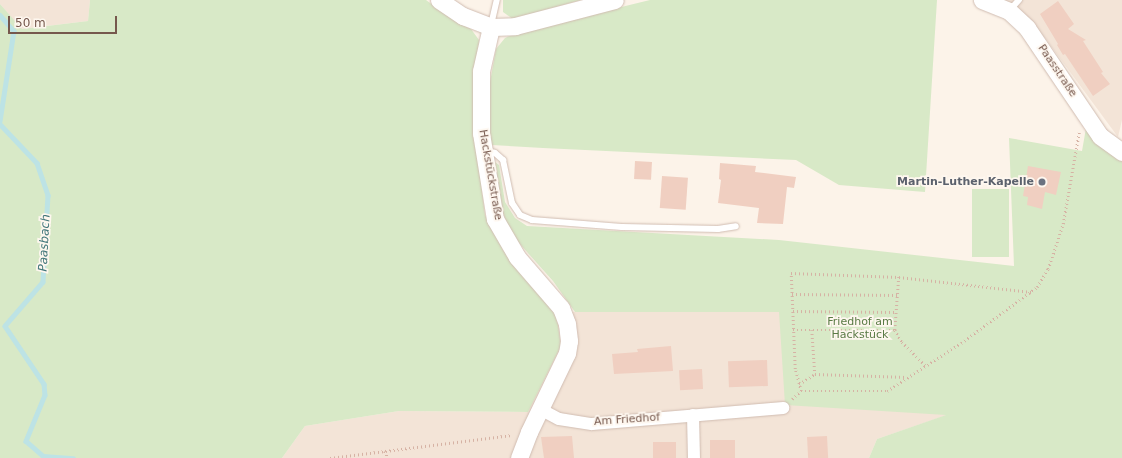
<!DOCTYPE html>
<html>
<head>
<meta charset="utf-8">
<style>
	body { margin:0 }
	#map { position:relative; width:1122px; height:458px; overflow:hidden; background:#fcf3e9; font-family:"DejaVu Sans",sans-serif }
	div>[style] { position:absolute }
	.residential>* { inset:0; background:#f3e4d7 }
	.green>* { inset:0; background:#d8e9c7; transform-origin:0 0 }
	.stream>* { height:4.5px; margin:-2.25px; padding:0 2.25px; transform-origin:2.25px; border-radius:2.25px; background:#bde3e5 }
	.building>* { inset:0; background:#f0cfc1; transform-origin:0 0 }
	.path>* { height:2.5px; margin-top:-1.25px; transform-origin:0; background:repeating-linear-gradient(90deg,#d6b2a4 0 1px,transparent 0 4px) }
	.roads { filter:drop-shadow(0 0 1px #d0bcb1) drop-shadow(0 0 1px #d0bcb1) }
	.lane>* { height:6px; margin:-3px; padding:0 3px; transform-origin:3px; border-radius:3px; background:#fff }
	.street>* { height:12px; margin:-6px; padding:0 6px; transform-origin:6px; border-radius:6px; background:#fff }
	.secondary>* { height:17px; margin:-8.5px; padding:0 8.5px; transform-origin:8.5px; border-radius:8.5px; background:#fff }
	.dots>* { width:11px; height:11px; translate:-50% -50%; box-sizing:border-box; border:2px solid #fef7ef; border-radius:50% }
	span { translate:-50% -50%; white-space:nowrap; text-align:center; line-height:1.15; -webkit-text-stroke:3.5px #fef7ef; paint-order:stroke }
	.street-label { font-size:11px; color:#76584d }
	.worship-label { font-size:11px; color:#5b616d; font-weight:700 }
	.right { translate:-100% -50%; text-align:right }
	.park-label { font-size:11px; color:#5a7b45 }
	.water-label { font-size:12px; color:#41767a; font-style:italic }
	.scale { position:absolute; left:8px; top:16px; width:109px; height:18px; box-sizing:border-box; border:2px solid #76584d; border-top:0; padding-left:5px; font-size:12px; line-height:14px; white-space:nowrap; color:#76584d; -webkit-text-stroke:3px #fef7ef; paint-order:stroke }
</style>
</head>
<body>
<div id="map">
	<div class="residential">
		<div style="clip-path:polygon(0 0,90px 0,88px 21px,21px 29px,0 4px)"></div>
		<div style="clip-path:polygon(1002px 0,1122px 0,1122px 120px,1118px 137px,1045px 38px,1024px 13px)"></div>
		<div style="clip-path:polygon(556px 312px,779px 312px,947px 415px,877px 439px,869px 458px,282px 458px,305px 426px,399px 411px,528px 412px)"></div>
	</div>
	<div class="green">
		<div style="clip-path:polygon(90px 0,426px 0,449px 17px,471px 29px,479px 40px,474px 127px,485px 215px,503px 250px,556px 312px,561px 346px,528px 412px,399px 411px,305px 426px,282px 458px,0 458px,0 4px,22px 29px,88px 21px)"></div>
		<div style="clip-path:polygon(503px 0,581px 0,513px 19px,503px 12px)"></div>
		<div style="clip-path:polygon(650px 0,937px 0,925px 192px,839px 185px,796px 160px,543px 148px,492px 145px,488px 143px,490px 82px,496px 49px,505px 38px,519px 32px)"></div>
		<div style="clip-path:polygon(1086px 128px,1122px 160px,1122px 458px,869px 458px,877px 439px,946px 415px,785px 405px,779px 312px,575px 312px,553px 281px,510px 233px,499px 202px,491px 159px,499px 165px,505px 202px,515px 218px,527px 226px,779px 240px,1014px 266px,1009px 138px,1082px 151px)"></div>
		<div style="left:972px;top:189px;width:37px;height:68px"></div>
	</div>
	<div class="stream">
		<div style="left:0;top:15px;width:21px;rotate:49deg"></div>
		<div style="left:14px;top:31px;width:91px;rotate:98.8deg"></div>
		<div style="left:0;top:124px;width:54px;rotate:46.5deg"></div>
		<div style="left:37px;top:163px;width:34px;rotate:71deg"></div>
		<div style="left:48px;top:195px;width:87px;rotate:93.3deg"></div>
		<div style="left:43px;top:282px;width:58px;rotate:130.8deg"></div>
		<div style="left:5px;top:326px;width:70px;rotate:56.1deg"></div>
		<div style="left:44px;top:384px;width:11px;rotate:85deg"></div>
		<div style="left:45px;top:395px;width:50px;rotate:112.4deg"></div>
		<div style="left:26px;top:441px;width:23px;rotate:41deg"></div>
		<div style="left:43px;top:456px;width:30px;rotate:4deg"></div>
	</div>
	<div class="building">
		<div style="clip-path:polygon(1058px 1px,1074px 24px,1068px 29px,1086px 40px,1083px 41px,1103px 72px,1101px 73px,1110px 84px,1093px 96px,1065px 54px,1063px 55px,1057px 45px,1058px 44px,1040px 14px)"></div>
		<div style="left:635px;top:161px;width:17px;height:18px;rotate:3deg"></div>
		<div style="clip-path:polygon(720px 163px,756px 166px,755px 172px,796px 177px,794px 188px,787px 187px,783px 224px,757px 223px,759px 208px,718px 203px,721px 180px,719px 179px)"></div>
		<div style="clip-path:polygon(1028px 166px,1061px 172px,1056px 195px,1045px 192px,1042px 209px,1027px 205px,1028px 197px,1023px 196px)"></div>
		<div style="left:662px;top:176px;width:26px;height:32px;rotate:4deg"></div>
		<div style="clip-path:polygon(671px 346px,673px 371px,614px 374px,612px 354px,638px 352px,637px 349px)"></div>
		<div style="left:767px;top:360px;width:26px;height:39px;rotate:88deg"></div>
		<div style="left:702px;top:369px;width:20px;height:23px;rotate:87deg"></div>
		<div style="clip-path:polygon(572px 436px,574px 458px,544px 458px,541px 437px)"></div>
		<div style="left:827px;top:436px;width:22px;height:20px;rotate:87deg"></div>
		<div style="left:735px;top:440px;width:18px;height:25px;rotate:90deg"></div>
		<div style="left:676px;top:442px;width:16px;height:23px;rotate:90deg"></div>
	</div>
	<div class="path">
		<div style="left:899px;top:277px;width:53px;rotate:94.3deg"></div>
		<div style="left:895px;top:330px;width:14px;rotate:60deg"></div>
		<div style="left:902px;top:342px;width:34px;rotate:45deg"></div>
		<div style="left:792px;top:294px;width:107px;rotate:0.5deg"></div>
		<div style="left:793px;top:311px;width:103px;rotate:0.6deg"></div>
		<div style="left:793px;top:330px;width:102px"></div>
		<div style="left:812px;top:330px;width:44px;rotate:86.1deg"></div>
		<div style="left:799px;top:384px;width:19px;rotate:-32deg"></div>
		<div style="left:815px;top:374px;width:92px;rotate:1.9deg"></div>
		<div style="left:801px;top:391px;width:23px;rotate:-105deg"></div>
		<div style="left:795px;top:369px;width:96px;rotate:-92.4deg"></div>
		<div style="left:791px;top:273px;width:108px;rotate:2.1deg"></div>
		<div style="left:899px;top:277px;width:133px;rotate:6.5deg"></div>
		<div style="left:792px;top:399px;width:12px;rotate:-42deg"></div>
		<div style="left:801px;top:391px;width:86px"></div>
		<div style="left:887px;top:391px;width:88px;rotate:-33deg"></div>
		<div style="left:961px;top:343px;width:94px;rotate:-36.4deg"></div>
		<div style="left:1037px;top:287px;width:21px;rotate:-59deg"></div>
		<div style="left:1048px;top:269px;width:47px;rotate:-71.6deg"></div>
		<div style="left:1063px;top:224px;width:93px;rotate:-80.1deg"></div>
		<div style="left:385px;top:451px;width:8px;rotate:67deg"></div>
		<div style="left:330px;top:458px;width:183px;rotate:-7.2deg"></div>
	</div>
	<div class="roads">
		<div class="lane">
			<div style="left:1009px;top:11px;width:15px;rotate:-48deg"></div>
			<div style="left:491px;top:25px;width:26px;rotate:-77deg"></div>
			<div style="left:485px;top:150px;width:10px;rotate:17deg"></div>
			<div style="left:495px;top:153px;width:11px;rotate:41deg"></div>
			<div style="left:503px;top:160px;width:44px;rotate:78.2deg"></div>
			<div style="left:512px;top:203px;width:14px;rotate:56deg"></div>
			<div style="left:520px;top:215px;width:13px;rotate:23deg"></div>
			<div style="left:532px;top:220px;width:90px;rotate:4.4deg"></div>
			<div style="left:622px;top:227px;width:96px;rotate:1.2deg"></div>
			<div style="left:718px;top:229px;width:18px;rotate:-9deg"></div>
		</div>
		<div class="street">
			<div style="left:540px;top:409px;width:21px;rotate:28deg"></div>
			<div style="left:559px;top:419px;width:33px;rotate:9deg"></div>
			<div style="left:592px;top:424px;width:192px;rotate:-4.8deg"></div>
			<div style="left:693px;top:415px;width:43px;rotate:88.7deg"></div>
		</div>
		<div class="secondary">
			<div style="left:439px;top:0;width:29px;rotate:34deg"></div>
			<div style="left:463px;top:16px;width:30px;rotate:21deg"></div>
			<div style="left:491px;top:27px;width:24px;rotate:-2deg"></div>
			<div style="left:515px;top:26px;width:103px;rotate:-14.6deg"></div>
			<div style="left:982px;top:0;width:29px;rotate:22deg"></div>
			<div style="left:1009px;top:11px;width:25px;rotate:43deg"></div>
			<div style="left:1027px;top:28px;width:130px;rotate:55.9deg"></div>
			<div style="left:1100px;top:136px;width:27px;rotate:36deg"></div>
			<div style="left:491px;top:27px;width:45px;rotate:102.8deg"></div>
			<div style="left:481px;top:71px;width:62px;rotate:90deg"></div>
			<div style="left:481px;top:133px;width:87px;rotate:80.8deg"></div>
			<div style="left:495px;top:219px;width:44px;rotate:59.9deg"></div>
			<div style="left:517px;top:257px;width:67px;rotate:49.2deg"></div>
			<div style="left:561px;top:308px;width:17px;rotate:69deg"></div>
			<div style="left:567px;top:324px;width:17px;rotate:83deg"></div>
			<div style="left:569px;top:341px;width:12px;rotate:99deg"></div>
			<div style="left:567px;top:353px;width:88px;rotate:115.7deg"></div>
			<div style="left:529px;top:432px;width:28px;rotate:111deg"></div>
		</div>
	</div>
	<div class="dots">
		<div style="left:1042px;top:182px;background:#6b7280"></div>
	</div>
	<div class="street-label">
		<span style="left:1057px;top:71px;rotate:56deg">Paasstraße</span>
		<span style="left:490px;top:175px;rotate:80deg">Hackstückstraße</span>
		<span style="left:627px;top:420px;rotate:-4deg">Am Friedhof</span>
	</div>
	<div class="worship-label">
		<span class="right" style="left:1034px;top:182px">Martin-Luther-Kapelle</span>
	</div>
	<div class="park-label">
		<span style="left:860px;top:329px">Friedhof am<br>Hackstück</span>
	</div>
	<div class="water-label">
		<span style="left:45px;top:243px;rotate:-87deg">Paasbach</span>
	</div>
	<div class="scale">50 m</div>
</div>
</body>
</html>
